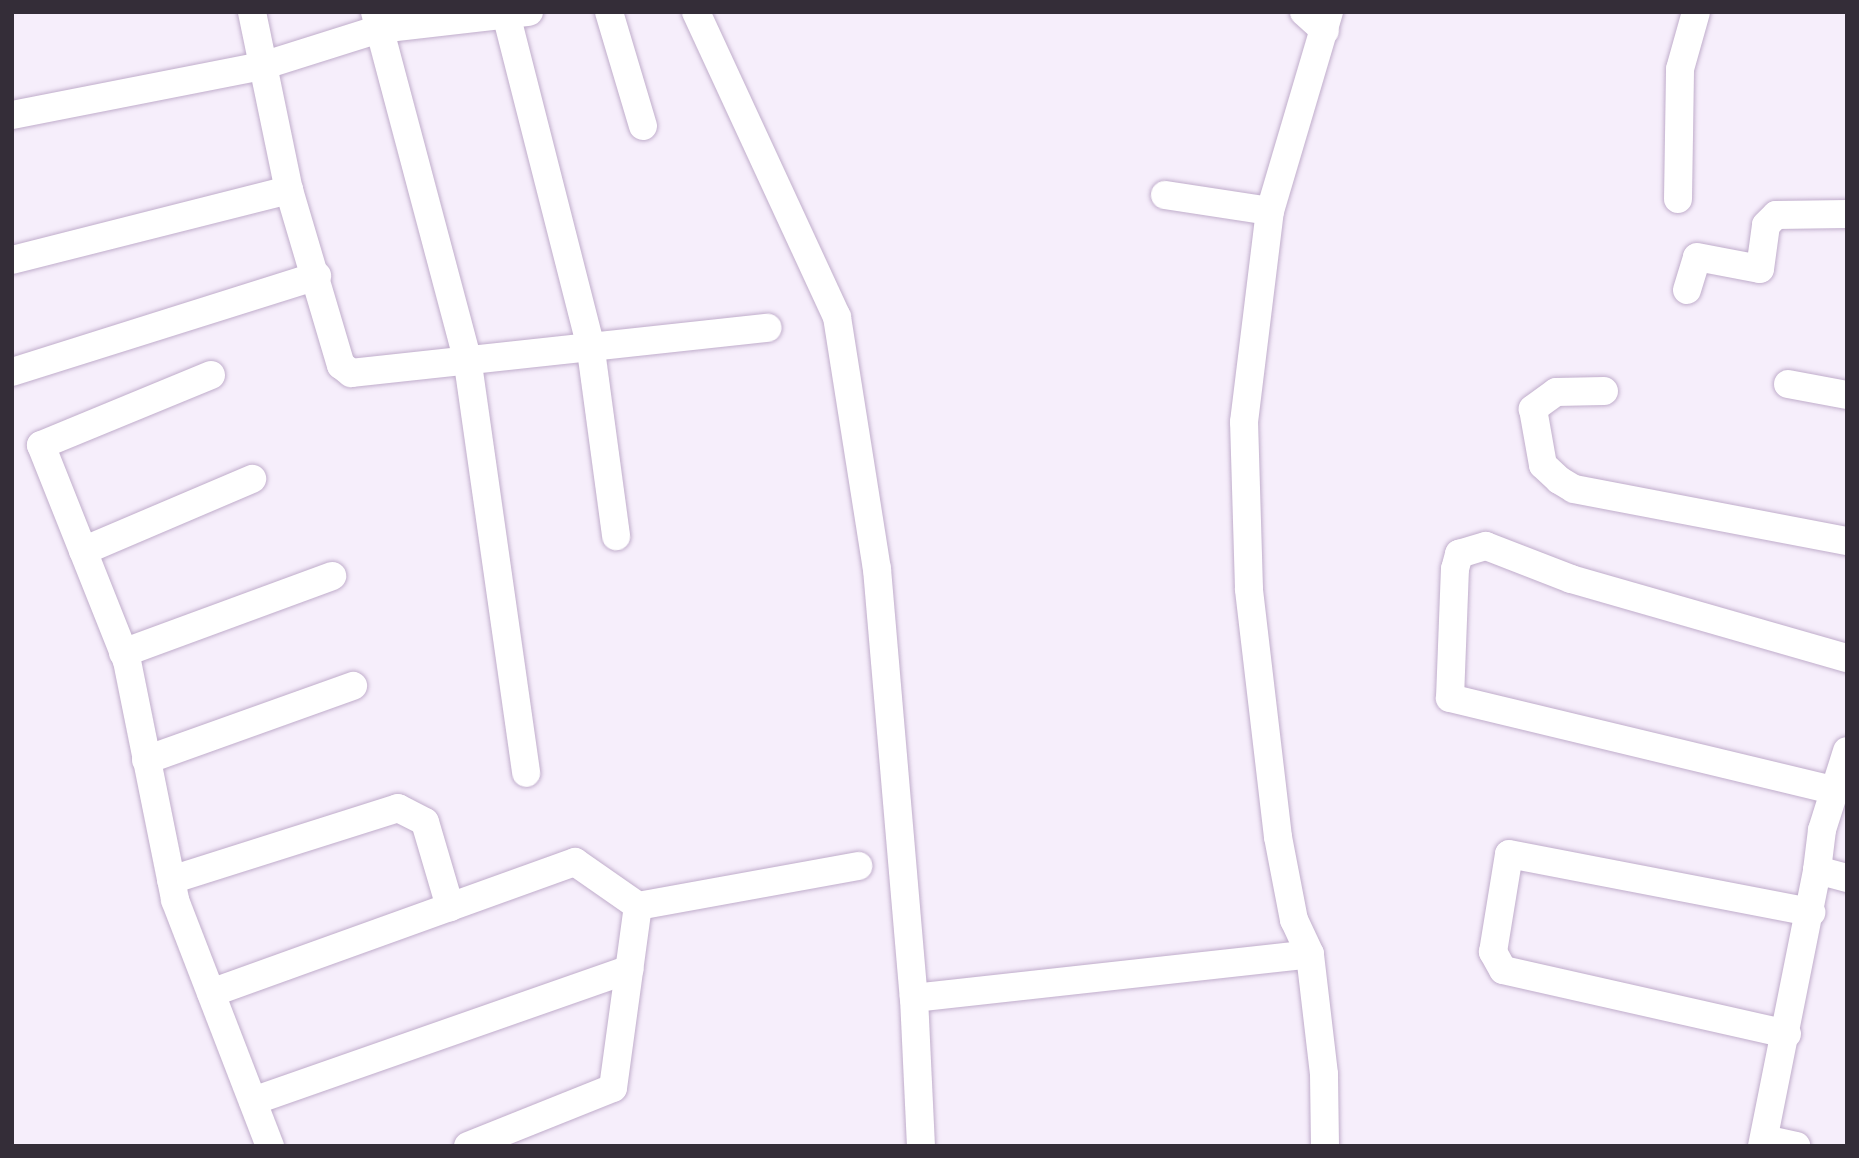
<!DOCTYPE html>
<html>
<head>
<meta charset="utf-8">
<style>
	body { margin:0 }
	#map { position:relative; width:1859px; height:1158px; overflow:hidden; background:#f6eefb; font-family:Arial,sans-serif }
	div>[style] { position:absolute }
	.roads { filter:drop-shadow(0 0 2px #c0adcb) drop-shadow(0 0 2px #c0adcb) }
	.minor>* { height:28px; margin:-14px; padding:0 14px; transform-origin:14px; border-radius:14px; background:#fff }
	span { translate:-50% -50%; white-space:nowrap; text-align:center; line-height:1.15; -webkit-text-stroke:7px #f6eefb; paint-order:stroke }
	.frame { position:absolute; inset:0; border:14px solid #342d38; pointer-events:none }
</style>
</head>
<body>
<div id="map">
	<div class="roads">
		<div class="minor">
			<div style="left:252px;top:12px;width:182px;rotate:78.3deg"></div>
			<div style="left:289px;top:190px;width:183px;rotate:73.5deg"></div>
			<div style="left:341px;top:365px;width:13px;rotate:39deg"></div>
			<div style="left:351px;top:373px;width:419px;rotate:-6.2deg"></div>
			<div style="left:375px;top:12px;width:357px;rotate:75.1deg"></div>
			<div style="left:467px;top:357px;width:420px;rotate:81.9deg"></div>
			<div style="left:609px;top:12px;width:119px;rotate:73.4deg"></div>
			<div style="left:696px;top:12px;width:336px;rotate:65.2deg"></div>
			<div style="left:837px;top:317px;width:255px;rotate:81deg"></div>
			<div style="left:877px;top:569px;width:431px;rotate:85.1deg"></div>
			<div style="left:914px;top:998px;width:398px;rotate:-6.3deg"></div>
			<div style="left:1304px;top:12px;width:28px;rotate:42deg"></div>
			<div style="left:506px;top:14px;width:340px;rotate:75.7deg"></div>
			<div style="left:590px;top:343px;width:195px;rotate:82.3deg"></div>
			<div style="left:12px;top:115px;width:255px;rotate:-11.1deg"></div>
			<div style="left:262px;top:66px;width:123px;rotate:-17.5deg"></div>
			<div style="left:379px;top:29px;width:151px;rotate:-6.5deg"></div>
			<div style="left:1165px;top:195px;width:106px;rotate:8.7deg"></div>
			<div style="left:1678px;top:199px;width:130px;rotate:-89.1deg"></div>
			<div style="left:1680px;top:69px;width:59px;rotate:-74.3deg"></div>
			<div style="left:12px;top:260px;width:286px;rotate:-14.2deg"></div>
			<div style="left:1687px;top:290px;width:34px;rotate:-73deg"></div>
			<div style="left:1697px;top:257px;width:64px;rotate:10.8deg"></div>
			<div style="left:1760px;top:269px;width:44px;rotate:-82.2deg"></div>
			<div style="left:1766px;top:225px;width:14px;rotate:-45deg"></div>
			<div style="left:1776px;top:215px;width:71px;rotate:-0.8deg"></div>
			<div style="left:12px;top:372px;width:320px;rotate:-17.5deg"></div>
			<div style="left:211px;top:375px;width:184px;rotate:157.6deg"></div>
			<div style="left:41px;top:445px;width:232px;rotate:68.3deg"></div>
			<div style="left:127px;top:661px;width:244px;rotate:78.6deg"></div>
			<div style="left:175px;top:900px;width:264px;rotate:68.9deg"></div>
			<div style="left:1788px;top:384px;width:60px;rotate:10.6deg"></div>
			<div style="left:1604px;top:391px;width:48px;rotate:178.8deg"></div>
			<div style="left:1556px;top:392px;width:29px;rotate:144deg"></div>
			<div style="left:1533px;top:409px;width:57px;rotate:79.9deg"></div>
			<div style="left:1543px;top:465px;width:22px;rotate:43deg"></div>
			<div style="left:1559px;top:480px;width:17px;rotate:31deg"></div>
			<div style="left:1574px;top:489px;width:278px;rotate:10.8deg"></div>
			<div style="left:83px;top:551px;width:184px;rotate:-23.1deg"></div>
			<div style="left:123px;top:653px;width:223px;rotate:-20.2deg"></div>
			<div style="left:1847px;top:751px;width:83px;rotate:107.6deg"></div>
			<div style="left:1822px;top:830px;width:40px;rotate:97.1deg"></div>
			<div style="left:1817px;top:870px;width:31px;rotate:15deg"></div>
			<div style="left:146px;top:760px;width:220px;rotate:-19.7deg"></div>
			<div style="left:1833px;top:790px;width:394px;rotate:-166.5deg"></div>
			<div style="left:1450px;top:698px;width:129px;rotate:-87.8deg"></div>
			<div style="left:1455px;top:569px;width:16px;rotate:-75deg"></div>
			<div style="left:1459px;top:554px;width:28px;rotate:-17deg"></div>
			<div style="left:1486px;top:546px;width:91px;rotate:21.2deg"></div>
			<div style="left:1571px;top:579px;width:287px;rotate:16deg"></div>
			<div style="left:171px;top:880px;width:238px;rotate:-17.6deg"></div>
			<div style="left:398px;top:808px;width:30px;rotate:27deg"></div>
			<div style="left:425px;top:822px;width:89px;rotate:73.6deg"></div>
			<div style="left:211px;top:993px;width:387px;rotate:-19.8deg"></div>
			<div style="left:575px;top:862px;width:77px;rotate:34.9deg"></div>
			<div style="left:914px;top:998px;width:148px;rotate:87.3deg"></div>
			<div style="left:1787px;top:1034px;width:291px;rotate:-167.3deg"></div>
			<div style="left:1503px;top:970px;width:21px;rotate:-119deg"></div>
			<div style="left:1493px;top:952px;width:99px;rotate:-80.7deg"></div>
			<div style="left:1509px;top:854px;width:308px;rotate:10.9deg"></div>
			<div style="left:253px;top:1101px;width:399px;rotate:-19.3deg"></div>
			<div style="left:1764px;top:1139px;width:33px;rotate:12deg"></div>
			<div style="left:468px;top:1146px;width:156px;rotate:-21.8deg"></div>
			<div style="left:613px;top:1088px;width:184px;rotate:-82.2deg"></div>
			<div style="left:638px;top:906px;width:224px;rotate:-10.3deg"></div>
			<div style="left:1325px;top:1146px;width:72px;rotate:-90.8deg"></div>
			<div style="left:1324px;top:1074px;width:121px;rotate:-96.7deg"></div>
			<div style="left:1310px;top:954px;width:38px;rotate:-115deg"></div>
			<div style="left:1294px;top:920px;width:85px;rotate:-100.9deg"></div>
			<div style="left:1278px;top:837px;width:250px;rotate:-96.7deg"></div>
			<div style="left:1249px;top:589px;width:167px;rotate:-91.7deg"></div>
			<div style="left:1244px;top:422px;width:213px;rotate:-83deg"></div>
			<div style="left:1270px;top:211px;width:208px;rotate:-73.5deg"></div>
			<div style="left:1762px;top:1146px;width:281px;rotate:-78.7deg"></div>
		</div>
	</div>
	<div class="frame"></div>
</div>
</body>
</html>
